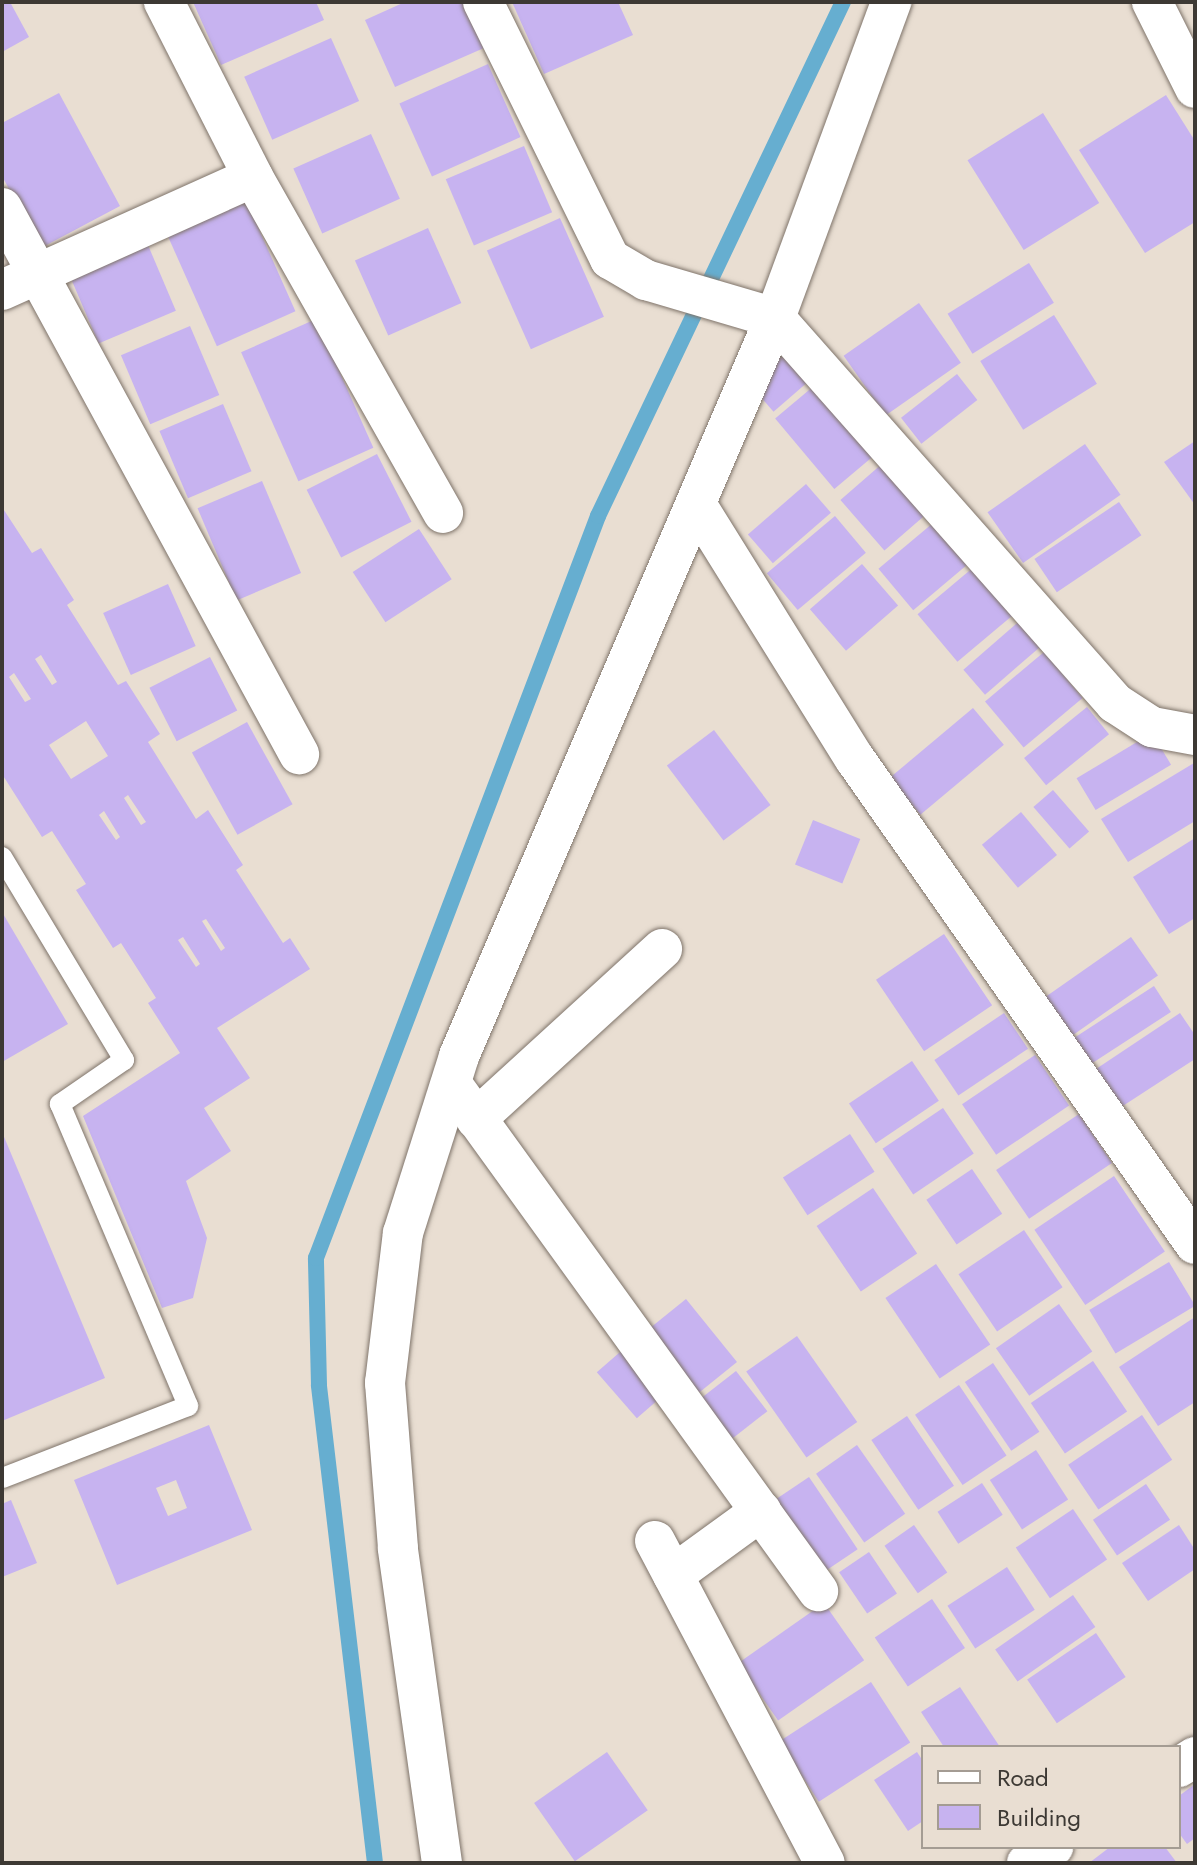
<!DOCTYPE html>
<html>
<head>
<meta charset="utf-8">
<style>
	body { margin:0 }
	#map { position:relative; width:1197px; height:1865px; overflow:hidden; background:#e9ded2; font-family:Jost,sans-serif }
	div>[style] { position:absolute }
	.stream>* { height:16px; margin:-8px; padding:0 8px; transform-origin:8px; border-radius:8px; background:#66aed0 }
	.building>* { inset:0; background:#c7b3f0; transform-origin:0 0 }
	.roads { filter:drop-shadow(0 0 2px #7f746a) drop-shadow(0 0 2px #7f746a) }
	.service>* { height:20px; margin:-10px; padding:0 10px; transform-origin:10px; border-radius:10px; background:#fff }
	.minor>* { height:40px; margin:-20px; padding:0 20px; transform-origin:20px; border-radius:20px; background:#fff }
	span { translate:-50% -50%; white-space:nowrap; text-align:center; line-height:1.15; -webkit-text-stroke:7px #e9ded2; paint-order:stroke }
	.frame { position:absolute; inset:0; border:4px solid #3d3934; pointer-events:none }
	.legend { position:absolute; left:921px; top:1745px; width:260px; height:104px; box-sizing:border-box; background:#e9ded2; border:2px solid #a49c93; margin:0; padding:10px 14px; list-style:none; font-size:24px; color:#3d3934 }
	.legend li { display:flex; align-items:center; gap:16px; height:40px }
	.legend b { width:40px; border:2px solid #a49c93 }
</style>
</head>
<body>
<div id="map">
	<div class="stream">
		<div style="left:375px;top:1863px;width:481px;rotate:-96.7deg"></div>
		<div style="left:319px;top:1385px;width:127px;rotate:-91.4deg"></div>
		<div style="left:316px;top:1258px;width:794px;rotate:-69.19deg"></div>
		<div style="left:598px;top:516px;width:569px;rotate:-64.52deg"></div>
	</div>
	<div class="building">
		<div style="clip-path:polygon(2px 2px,10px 2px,29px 37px,2px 52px)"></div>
		<div style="clip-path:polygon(193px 2px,316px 2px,324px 20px,221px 65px)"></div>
		<div style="clip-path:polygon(405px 2px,464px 2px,484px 48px,395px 87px,365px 20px)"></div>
		<div style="clip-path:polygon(512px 2px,618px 2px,633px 35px,544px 74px)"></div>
		<div style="left:331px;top:38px;width:69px;height:95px;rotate:66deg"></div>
		<div style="left:488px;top:64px;width:80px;height:97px;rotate:66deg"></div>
		<div style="clip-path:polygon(59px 93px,120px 206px,41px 248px,2px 176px,2px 123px)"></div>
		<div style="clip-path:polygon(1166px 95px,1195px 141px,1195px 222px,1145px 253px,1079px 150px)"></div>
		<div style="left:1043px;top:113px;width:106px;height:89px;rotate:58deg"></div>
		<div style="left:371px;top:134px;width:71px;height:85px;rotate:66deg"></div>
		<div style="left:524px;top:146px;width:72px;height:85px;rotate:67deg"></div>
		<div style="left:245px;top:198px;width:124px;height:86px;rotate:66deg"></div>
		<div style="left:560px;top:218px;width:108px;height:80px;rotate:66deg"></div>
		<div style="left:428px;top:228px;width:82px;height:80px;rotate:66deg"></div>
		<div style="left:145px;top:238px;width:79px;height:84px;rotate:67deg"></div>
		<div style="left:1029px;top:263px;width:47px;height:96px;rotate:58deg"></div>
		<div style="left:919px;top:303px;width:73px;height:92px;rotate:55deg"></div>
		<div style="left:1054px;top:315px;width:81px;height:87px;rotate:58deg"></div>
		<div style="left:316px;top:319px;width:141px;height:82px;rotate:66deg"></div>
		<div style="left:190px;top:326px;width:75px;height:75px;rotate:67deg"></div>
		<div style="left:787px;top:351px;width:37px;height:50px;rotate:49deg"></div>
		<div style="left:957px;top:374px;width:33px;height:71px;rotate:52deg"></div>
		<div style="left:815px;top:385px;width:92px;height:52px;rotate:50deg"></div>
		<div style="left:223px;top:404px;width:73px;height:69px;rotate:67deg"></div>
		<div style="clip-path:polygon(1195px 441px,1195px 505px,1164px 462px)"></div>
		<div style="left:1085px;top:444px;width:62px;height:119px;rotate:55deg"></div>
		<div style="left:377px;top:454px;width:76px;height:79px;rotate:63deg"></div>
		<div style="left:891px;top:456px;width:67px;height:67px;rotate:49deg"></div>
		<div style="left:262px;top:481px;width:100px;height:70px;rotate:67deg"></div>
		<div style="left:806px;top:484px;width:38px;height:77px;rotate:49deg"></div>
		<div style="left:1119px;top:502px;width:40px;height:102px;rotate:56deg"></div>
		<div style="clip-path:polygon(evenodd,2px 507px,32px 553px,41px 548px,74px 600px,67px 605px,118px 685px,126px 681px,160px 734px,148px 742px,196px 819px,208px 810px,243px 865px,236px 870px,283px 943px,290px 938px,310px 969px,217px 1028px,250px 1078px,204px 1108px,231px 1151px,186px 1181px,207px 1238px,193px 1298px,162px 1308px,83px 1116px,180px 1053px,148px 1003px,156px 998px,121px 943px,113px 948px,76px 890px,86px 884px,52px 831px,42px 837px,2px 774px,2px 507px,41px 655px,57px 682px,52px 685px,35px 659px,41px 655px,2px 507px,14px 673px,31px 699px,25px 702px,9px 677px,14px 673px,2px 507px,86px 721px,108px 756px,71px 779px,49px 745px,86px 721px,2px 507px,128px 795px,146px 822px,141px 825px,124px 798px,128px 795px,2px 507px,104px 811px,120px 837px,116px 840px,99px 815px,104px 811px,2px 507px,206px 919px,225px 948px,221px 951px,202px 921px,206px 919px,2px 507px,183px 937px,200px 964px,196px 967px,178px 940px,183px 937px)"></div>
		<div style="left:835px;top:516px;width:48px;height:89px;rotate:50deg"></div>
		<div style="left:939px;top:518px;width:54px;height:79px;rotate:50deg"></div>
		<div style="left:419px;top:529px;width:60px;height:79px;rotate:57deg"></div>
		<div style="left:862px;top:564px;width:55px;height:69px;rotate:49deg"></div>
		<div style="left:975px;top:566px;width:62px;height:75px;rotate:50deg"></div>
		<div style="left:168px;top:584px;width:68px;height:71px;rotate:66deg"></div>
		<div style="left:1023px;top:618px;width:33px;height:79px;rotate:49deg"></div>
		<div style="left:1044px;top:652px;width:60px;height:77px;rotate:50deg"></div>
		<div style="left:210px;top:657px;width:60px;height:68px;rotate:63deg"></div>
		<div style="left:1087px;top:707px;width:35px;height:81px;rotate:51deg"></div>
		<div style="left:973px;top:708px;width:48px;height:109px;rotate:50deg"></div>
		<div style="left:247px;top:722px;width:94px;height:63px;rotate:61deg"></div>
		<div style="left:714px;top:730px;width:94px;height:59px;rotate:53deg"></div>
		<div style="left:1152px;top:733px;width:37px;height:88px;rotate:59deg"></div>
		<div style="clip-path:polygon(1194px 763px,1195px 821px,1128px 862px,1101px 819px)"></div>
		<div style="left:1053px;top:790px;width:55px;height:26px;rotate:49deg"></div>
		<div style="left:1021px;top:812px;width:56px;height:51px;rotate:50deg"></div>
		<div style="left:813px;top:820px;width:51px;height:48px;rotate:22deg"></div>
		<div style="clip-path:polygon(1195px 838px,1195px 918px,1169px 934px,1133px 877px)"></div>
		<div style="clip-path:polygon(2px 912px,68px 1024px,2px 1062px)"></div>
		<div style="left:944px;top:934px;width:86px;height:82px;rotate:56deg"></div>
		<div style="left:1131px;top:937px;width:47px;height:115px;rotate:55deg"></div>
		<div style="left:1154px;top:986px;width:31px;height:105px;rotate:57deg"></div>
		<div style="left:1004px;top:1013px;width:43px;height:84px;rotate:56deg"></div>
		<div style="clip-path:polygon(1180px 1013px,1195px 1035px,1195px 1059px,1112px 1113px,1087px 1075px)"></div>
		<div style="left:1035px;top:1055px;width:61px;height:88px;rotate:56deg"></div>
		<div style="left:912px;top:1061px;width:48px;height:76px;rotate:56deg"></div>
		<div style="left:943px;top:1108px;width:55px;height:73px;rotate:56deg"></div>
		<div style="left:1079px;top:1114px;width:59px;height:100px;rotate:56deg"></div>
		<div style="clip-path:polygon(2px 1132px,105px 1378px,2px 1421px)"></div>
		<div style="left:850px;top:1134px;width:45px;height:80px;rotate:57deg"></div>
		<div style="left:972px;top:1169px;width:54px;height:55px;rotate:56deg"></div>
		<div style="left:1114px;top:1176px;width:91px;height:96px;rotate:56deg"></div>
		<div style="left:873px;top:1188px;width:79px;height:68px;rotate:56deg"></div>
		<div style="left:1024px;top:1230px;width:69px;height:79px;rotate:56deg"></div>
		<div style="left:1169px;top:1262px;width:51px;height:93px;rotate:59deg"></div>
		<div style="left:936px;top:1264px;width:97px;height:61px;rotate:56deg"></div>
		<div style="left:686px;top:1299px;width:81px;height:53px;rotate:51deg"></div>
		<div style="left:1059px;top:1304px;width:58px;height:77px;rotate:55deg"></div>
		<div style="clip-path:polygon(1195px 1317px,1195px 1402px,1158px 1426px,1119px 1367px)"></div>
		<div style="left:797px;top:1336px;width:105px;height:62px;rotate:55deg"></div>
		<div style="left:627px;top:1346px;width:61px;height:40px;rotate:49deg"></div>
		<div style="left:1093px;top:1361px;width:61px;height:75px;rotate:56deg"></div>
		<div style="left:993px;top:1363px;width:83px;height:34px;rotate:56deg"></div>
		<div style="left:736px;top:1371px;width:51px;height:44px;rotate:52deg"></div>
		<div style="left:959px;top:1385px;width:85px;height:53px;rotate:56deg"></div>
		<div style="left:1142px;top:1415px;width:54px;height:89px;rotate:56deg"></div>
		<div style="left:907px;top:1416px;width:84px;height:43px;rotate:56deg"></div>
		<div style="clip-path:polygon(evenodd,209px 1425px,252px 1530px,117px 1585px,74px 1480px,209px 1425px,176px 1480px,187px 1508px,168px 1516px,156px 1488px,176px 1480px)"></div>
		<div style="left:857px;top:1445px;width:84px;height:50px;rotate:55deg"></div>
		<div style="left:1036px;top:1450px;width:59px;height:55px;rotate:57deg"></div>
		<div style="left:809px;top:1477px;width:87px;height:48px;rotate:56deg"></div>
		<div style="left:982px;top:1483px;width:38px;height:53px;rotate:57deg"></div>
		<div style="left:1146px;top:1484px;width:43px;height:64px;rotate:56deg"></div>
		<div style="clip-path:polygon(11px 1500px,37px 1563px,2px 1577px,2px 1504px)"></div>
		<div style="left:1073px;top:1509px;width:61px;height:69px;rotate:56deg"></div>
		<div style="left:914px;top:1525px;width:58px;height:36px;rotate:55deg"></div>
		<div style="clip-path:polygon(1179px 1525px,1195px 1550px,1195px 1569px,1148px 1601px,1122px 1563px)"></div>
		<div style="left:869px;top:1552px;width:50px;height:36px;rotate:56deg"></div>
		<div style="left:1007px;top:1567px;width:51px;height:71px;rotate:57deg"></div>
		<div style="left:1073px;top:1595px;width:39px;height:95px;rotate:55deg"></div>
		<div style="left:932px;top:1599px;width:59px;height:69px;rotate:56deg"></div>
		<div style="left:824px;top:1603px;width:70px;height:105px;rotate:55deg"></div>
		<div style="left:1096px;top:1633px;width:53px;height:83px;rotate:56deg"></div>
		<div style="left:871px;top:1682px;width:72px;height:109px;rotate:57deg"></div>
		<div style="clip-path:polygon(960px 1687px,1000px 1747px,944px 1747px,921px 1712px)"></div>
		<div style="left:607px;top:1752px;width:71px;height:89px;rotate:55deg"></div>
		<div style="clip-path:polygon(917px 1752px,923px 1761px,923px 1821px,908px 1831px,874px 1780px)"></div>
		<div style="clip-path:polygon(1195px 1784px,1195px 1838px,1187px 1844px,1179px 1833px,1179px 1796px)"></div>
		<div style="clip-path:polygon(1110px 1847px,1165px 1847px,1177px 1863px,1089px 1863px)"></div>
	</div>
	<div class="roads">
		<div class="service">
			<div style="left:2px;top:857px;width:237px;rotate:59deg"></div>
			<div style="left:124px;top:1060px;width:78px;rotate:145.5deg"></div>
			<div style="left:60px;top:1104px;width:328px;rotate:67deg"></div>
			<div style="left:188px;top:1406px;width:199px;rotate:158.8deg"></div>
		</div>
		<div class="minor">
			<div style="left:164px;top:2px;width:196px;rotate:63deg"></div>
			<div style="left:253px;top:177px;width:386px;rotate:60.5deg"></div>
			<div style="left:483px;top:2px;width:287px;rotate:63.7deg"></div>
			<div style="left:610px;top:259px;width:42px;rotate:30.3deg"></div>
			<div style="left:646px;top:280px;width:134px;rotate:16.4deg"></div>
			<div style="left:775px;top:318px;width:514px;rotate:48.55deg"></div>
			<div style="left:1115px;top:703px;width:44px;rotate:33deg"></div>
			<div style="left:1152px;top:727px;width:44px;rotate:10.5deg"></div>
			<div style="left:1152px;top:2px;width:96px;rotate:63.4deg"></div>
			<div style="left:2px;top:208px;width:622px;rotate:61.46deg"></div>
			<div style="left:2px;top:290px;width:275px;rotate:-24.2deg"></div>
			<div style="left:696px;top:504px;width:301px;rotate:58.1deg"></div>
			<div style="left:855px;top:759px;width:592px;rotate:54.97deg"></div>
			<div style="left:451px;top:1083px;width:627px;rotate:54.15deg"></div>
			<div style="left:476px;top:1119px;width:252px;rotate:-42.4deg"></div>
			<div style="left:655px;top:1541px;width:364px;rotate:62.2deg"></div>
			<div style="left:673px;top:1575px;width:109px;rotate:-36deg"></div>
			<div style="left:1179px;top:1767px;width:19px;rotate:-32deg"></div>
			<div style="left:442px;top:1863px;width:318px;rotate:-98deg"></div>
			<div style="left:398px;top:1548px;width:166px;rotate:-94.5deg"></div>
			<div style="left:385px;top:1383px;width:151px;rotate:-83.2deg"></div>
			<div style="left:403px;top:1233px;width:186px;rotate:-72.4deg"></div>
			<div style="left:459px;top:1056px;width:803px;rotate:-66.82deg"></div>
			<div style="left:775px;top:318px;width:337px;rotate:-69.8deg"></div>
			<div style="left:1027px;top:1863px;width:31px;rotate:-32deg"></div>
		</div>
	</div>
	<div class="frame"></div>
	<ul class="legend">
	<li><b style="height:10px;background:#fff"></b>Road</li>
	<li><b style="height:22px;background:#c7b3f0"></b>Building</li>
	</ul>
</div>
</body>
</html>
